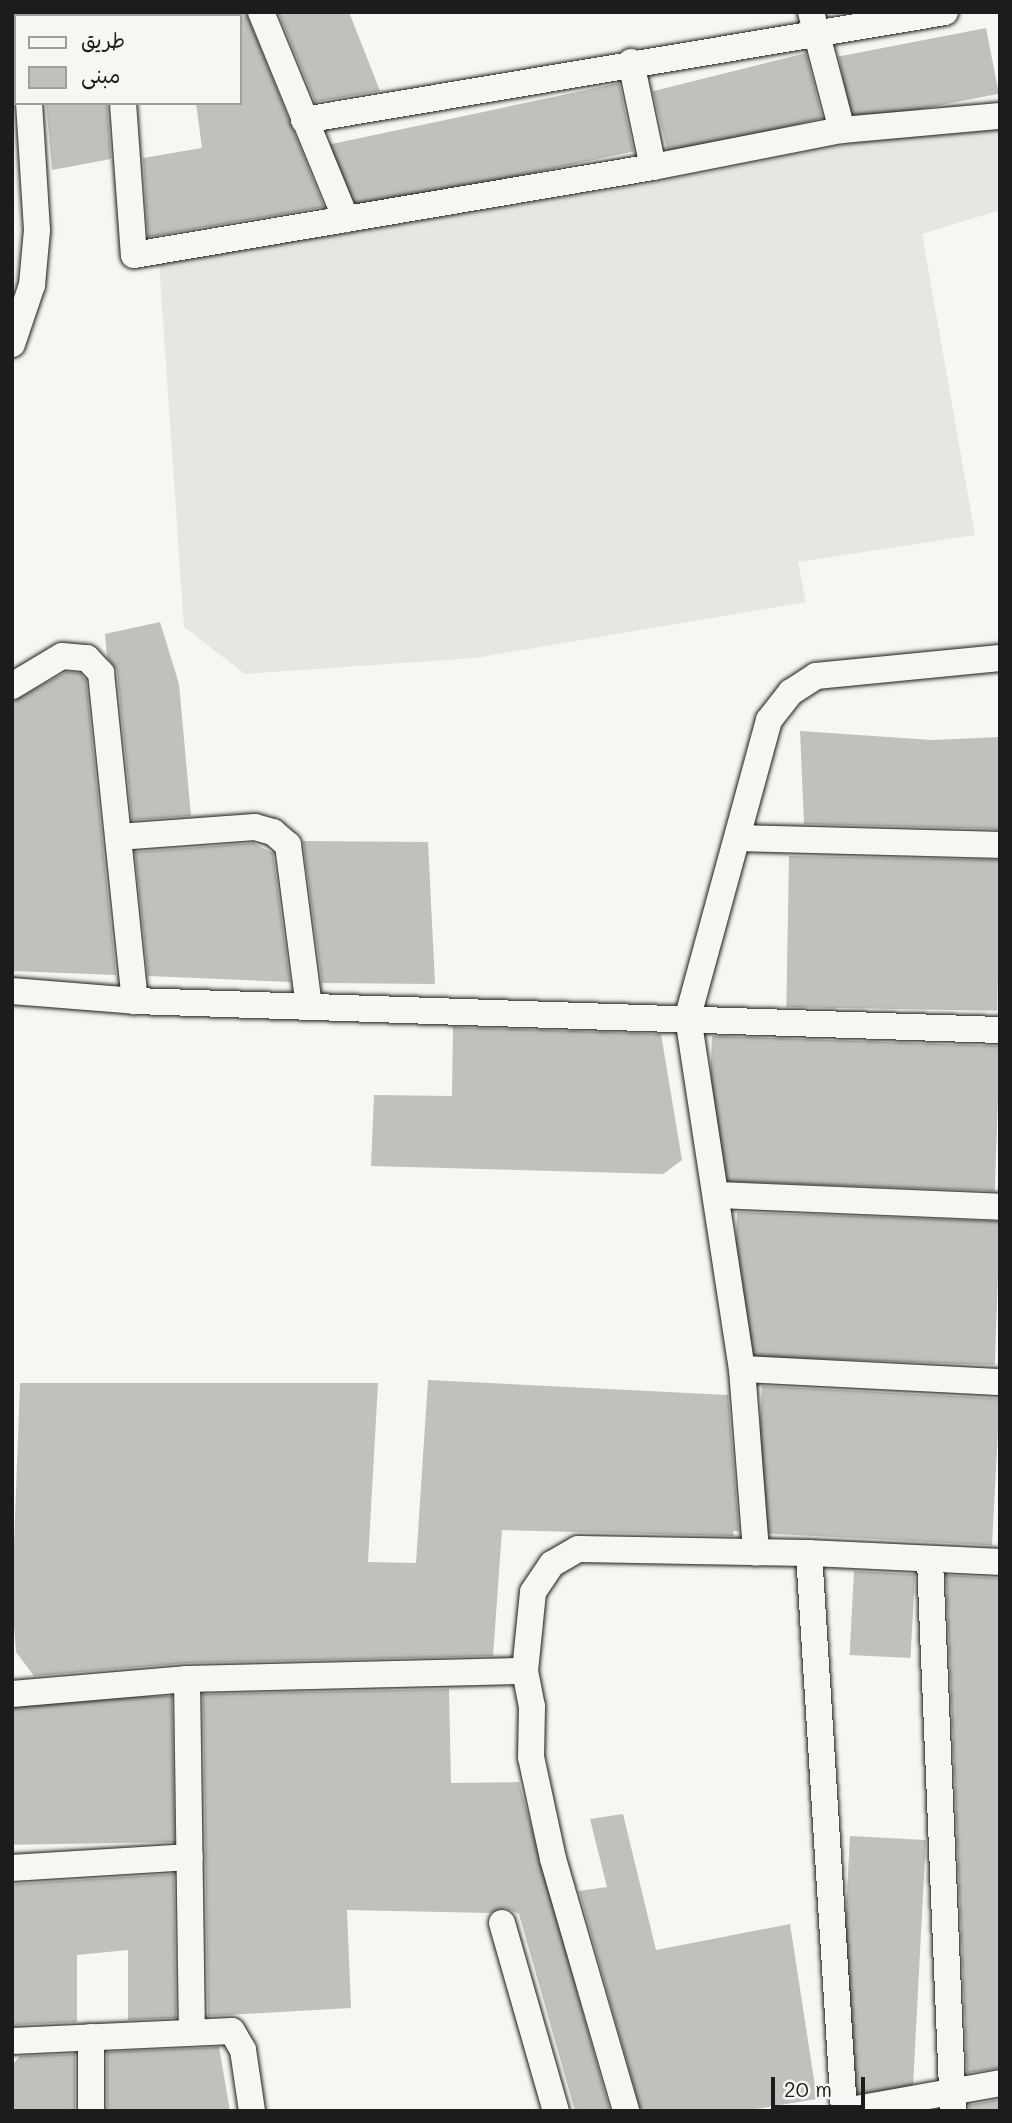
<!DOCTYPE html>
<html>
<head>
<meta charset="utf-8">
<style>
	body { margin:0 }
	#map { position:relative; width:1012px; height:2123px; overflow:hidden; background:#f6f6f2; font-family:Mali,"Playpen Sans Arabic",sans-serif }
	div>[style] { position:absolute }
	.built>* { inset:0; background:#e6e6e2 }
	.building>* { inset:0; background:#c0c0bd; transform-origin:0 0 }
	.roads { filter:drop-shadow(0 0 2px #1c1c1c) drop-shadow(0 0 2px #1c1c1c) }
	.street>* { height:26px; margin:-13px; padding:0 13px; transform-origin:13px; border-radius:13px; background:#f6f6f2 }
	span { translate:-50% -50%; white-space:nowrap; text-align:center; line-height:1.15; -webkit-text-stroke:6px #f6f6f2; paint-order:stroke }
	.frame { position:absolute; inset:0; border:14px solid #1c1c1c; pointer-events:none }
	.legend { position:absolute; left:14px; top:14px; width:228px; height:91px; box-sizing:border-box; background:#f6f6f2; border:2px solid #9f9f9c; margin:0; padding:9px 12px; list-style:none; font-size:21px; color:#1c1c1c }
	.legend li { display:flex; align-items:center; gap:14px; height:35px }
	.legend b { width:35px; border:2px solid #9f9f9c }
	.scale { position:absolute; left:771px; top:2077px; width:94px; height:32px; box-sizing:border-box; border:4px solid #1c1c1c; border-top:0; padding-left:9px; font-size:21px; line-height:24px; white-space:nowrap; color:#1c1c1c; -webkit-text-stroke:5px #f6f6f2; paint-order:stroke }
</style>
</head>
<body>
<div id="map">
	<div class="built">
		<div style="clip-path:polygon(1000px 115px,1000px 210px,922px 234px,975px 535px,798px 562px,806px 602px,475px 658px,245px 674px,184px 627px,159px 263px,654px 183px)"></div>
	</div>
	<div class="building">
		<div style="clip-path:polygon(240px 12px,246px 12px,324px 207px,148px 237px,143px 158px,202px 148px,196px 103px,240px 103px)"></div>
		<div style="clip-path:polygon(278px 12px,349px 12px,380px 91px,315px 102px)"></div>
		<div style="left:986px;top:28px;width:67px;height:150px;rotate:79deg"></div>
		<div style="left:806px;top:53px;width:67px;height:158px;rotate:76deg"></div>
		<div style="left:619px;top:83px;width:70px;height:296px;rotate:78deg"></div>
		<div style="clip-path:polygon(46px 103px,107px 103px,111px 159px,52px 170px)"></div>
		<div style="clip-path:polygon(160px 622px,179px 684px,191px 816px,132px 820px,117px 671px,107px 657px,105px 634px)"></div>
		<div style="clip-path:polygon(66px 672px,80px 673px,86px 680px,116px 975px,12px 971px,12px 702px)"></div>
		<div style="clip-path:polygon(800px 731px,932px 740px,1000px 737px,1000px 829px,804px 824px)"></div>
		<div style="clip-path:polygon(303px 841px,428px 842px,435px 984px,322px 983px)"></div>
		<div style="clip-path:polygon(253px 843px,273px 853px,290px 982px,148px 976px,135px 852px)"></div>
		<div style="left:789px;top:856px;width:211px;height:151px;rotate:1deg"></div>
		<div style="clip-path:polygon(453px 1027px,661px 1034px,682px 1160px,663px 1174px,371px 1166px,374px 1095px,452px 1096px)"></div>
		<div style="left:712px;top:1036px;width:288px;height:145px;rotate:2deg"></div>
		<div style="left:737px;top:1212px;width:263px;height:144px;rotate:2deg"></div>
		<div style="clip-path:polygon(428px 1380px,728px 1395px,739px 1531px,733px 1531px,734px 1536px,502px 1530px,493px 1656px,187px 1663px,34px 1676px,16px 1652px,12px 1599px,20px 1383px,378px 1383px,368px 1562px,416px 1563px)"></div>
		<div style="left:762px;top:1386px;width:238px;height:147px;rotate:3deg"></div>
		<div style="left:854px;top:1571px;width:61px;height:84px;rotate:3deg"></div>
		<div style="clip-path:polygon(946px 1575px,1000px 1578px,1000px 2068px,967px 2073px)"></div>
		<div style="clip-path:polygon(449px 1689px,451px 1783px,519px 1782px,610px 2111px,575px 2111px,519px 1914px,505px 1908px,490px 1913px,347px 1910px,351px 2008px,208px 2016px,203px 1694px)"></div>
		<div style="left:172px;top:1696px;width:146px;height:161px;rotate:89deg"></div>
		<div style="clip-path:polygon(623px 1814px,656px 1950px,790px 1924px,817px 2099px,744px 2111px,641px 2111px,579px 1891px,607px 1887px,590px 1819px)"></div>
		<div style="left:850px;top:1836px;width:76px;height:256px;rotate:3deg"></div>
		<div style="clip-path:polygon(174px 1874px,176px 2018px,128px 2020px,128px 1950px,77px 1955px,77px 2022px,12px 2025px,12px 1884px)"></div>
		<div style="clip-path:polygon(219px 2047px,230px 2111px,107px 2111px,107px 2052px)"></div>
		<div style="clip-path:polygon(75px 2054px,75px 2111px,12px 2111px,12px 2065px,20px 2056px)"></div>
		<div style="clip-path:polygon(1000px 2099px,1000px 2111px,969px 2111px,969px 2105px)"></div>
	</div>
	<div class="roads">
		<div class="street">
			<div style="left:20px;top:12px;width:4px;rotate:76deg"></div>
			<div style="left:116px;top:12px;width:4px;rotate:90deg"></div>
			<div style="left:261px;top:12px;width:224px;rotate:67.7deg"></div>
			<div style="left:811px;top:12px;width:122px;rotate:75.3deg"></div>
			<div style="left:631px;top:62px;width:107px;rotate:78.2deg"></div>
			<div style="left:123px;top:103px;width:152px;rotate:85.9deg"></div>
			<div style="left:134px;top:255px;width:526px;rotate:-9.62deg"></div>
			<div style="left:653px;top:167px;width:193px;rotate:-11.1deg"></div>
			<div style="left:842px;top:130px;width:159px;rotate:-5.1deg"></div>
			<div style="left:304px;top:120px;width:650px;rotate:-9.56deg"></div>
			<div style="left:12px;top:344px;width:62px;rotate:-71.3deg"></div>
			<div style="left:32px;top:285px;width:55px;rotate:-84.8deg"></div>
			<div style="left:37px;top:230px;width:127px;rotate:-93.6deg"></div>
			<div style="left:1000px;top:658px;width:185px;rotate:174.4deg"></div>
			<div style="left:816px;top:676px;width:30px;rotate:147deg"></div>
			<div style="left:791px;top:692px;width:36px;rotate:128deg"></div>
			<div style="left:769px;top:720px;width:308px;rotate:105.3deg"></div>
			<div style="left:688px;top:1017px;width:356px;rotate:81.3deg"></div>
			<div style="left:742px;top:1369px;width:258px;rotate:2.9deg"></div>
			<div style="left:12px;top:686px;width:58px;rotate:-31deg"></div>
			<div style="left:62px;top:656px;width:25px;rotate:5deg"></div>
			<div style="left:87px;top:658px;width:21px;rotate:47deg"></div>
			<div style="left:101px;top:673px;width:330px;rotate:84.1deg"></div>
			<div style="left:118px;top:837px;width:137px;rotate:-4.2deg"></div>
			<div style="left:255px;top:827px;width:19px;rotate:16deg"></div>
			<div style="left:273px;top:832px;width:20px;rotate:41deg"></div>
			<div style="left:288px;top:845px;width:163px;rotate:82.6deg"></div>
			<div style="left:740px;top:838px;width:260px;rotate:1.5deg"></div>
			<div style="left:12px;top:991px;width:123px;rotate:4.6deg"></div>
			<div style="left:135px;top:1001px;width:865px;rotate:1.92deg"></div>
			<div style="left:719px;top:1195px;width:281px;rotate:2.4deg"></div>
			<div style="left:742px;top:1369px;width:184px;rotate:85.6deg"></div>
			<div style="left:930px;top:1561px;width:550px;rotate:87.61deg"></div>
			<div style="left:525px;top:1671px;width:79px;rotate:-84.2deg"></div>
			<div style="left:533px;top:1592px;width:34px;rotate:-56deg"></div>
			<div style="left:552px;top:1564px;width:30px;rotate:-30deg"></div>
			<div style="left:578px;top:1549px;width:231px;rotate:1deg"></div>
			<div style="left:187px;top:1679px;width:352px;rotate:89.2deg"></div>
			<div style="left:12px;top:1694px;width:176px;rotate:-4.9deg"></div>
			<div style="left:187px;top:1679px;width:338px;rotate:-1.4deg"></div>
			<div style="left:525px;top:1671px;width:36px;rotate:79deg"></div>
			<div style="left:532px;top:1706px;width:51px;rotate:91.1deg"></div>
			<div style="left:531px;top:1757px;width:104px;rotate:77.8deg"></div>
			<div style="left:553px;top:1859px;width:262px;rotate:73.8deg"></div>
			<div style="left:12px;top:1868px;width:178px;rotate:-3.5deg"></div>
			<div style="left:502px;top:1923px;width:196px;rotate:74deg"></div>
			<div style="left:12px;top:2041px;width:220px;rotate:-2.6deg"></div>
			<div style="left:232px;top:2031px;width:22px;rotate:60deg"></div>
			<div style="left:243px;top:2050px;width:62px;rotate:81.6deg"></div>
			<div style="left:91px;top:2111px;width:74px;rotate:-90deg"></div>
			<div style="left:844px;top:2111px;width:559px;rotate:-93.59deg"></div>
			<div style="left:809px;top:1553px;width:191px;rotate:2.7deg"></div>
			<div style="left:845px;top:2111px;width:158px;rotate:-10.2deg"></div>
		</div>
	</div>
	<div class="frame"></div>
	<ul class="legend">
	<li><b style="height:9px;background:#f6f6f2"></b>طريق</li>
	<li><b style="height:19px;background:#c0c0bd"></b>مبنى</li>
	</ul>
	<div class="scale">20 m</div>
</div>
</body>
</html>
